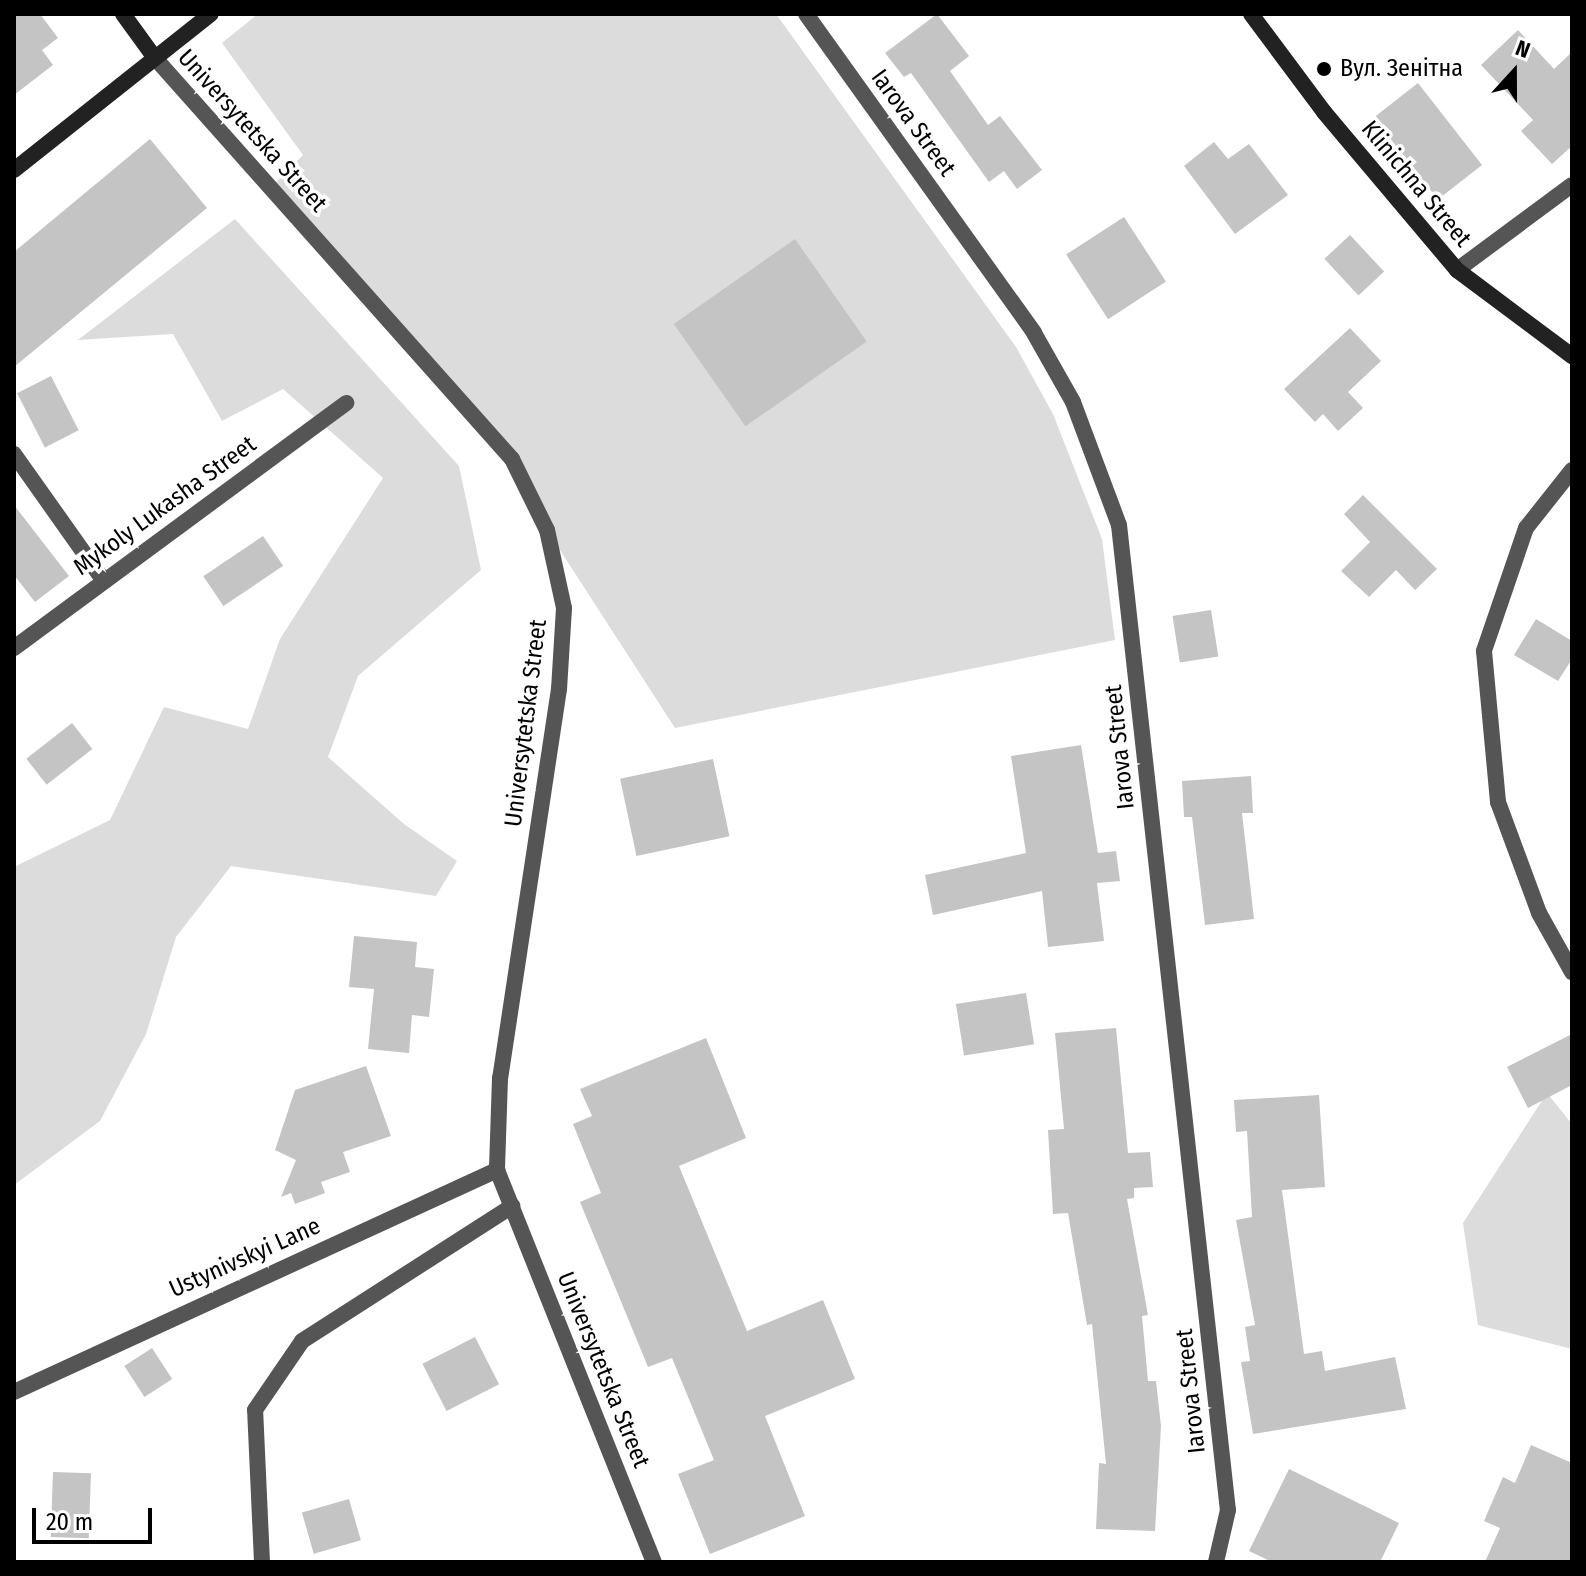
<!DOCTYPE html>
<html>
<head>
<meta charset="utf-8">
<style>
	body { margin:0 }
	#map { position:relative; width:1586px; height:1576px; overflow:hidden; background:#fff; font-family:"Fira Sans Condensed",sans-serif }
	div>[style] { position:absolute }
	.green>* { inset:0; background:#dcdcdc }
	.building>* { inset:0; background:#c4c4c4; transform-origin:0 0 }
	.lane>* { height:16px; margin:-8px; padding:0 8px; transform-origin:8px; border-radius:8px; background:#555 }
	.street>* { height:16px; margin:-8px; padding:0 8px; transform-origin:8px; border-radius:8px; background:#555 }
	.secondary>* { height:16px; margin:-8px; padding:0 8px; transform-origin:8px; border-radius:8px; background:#222 }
	.dots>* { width:22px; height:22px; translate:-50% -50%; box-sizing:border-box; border:4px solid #fff; border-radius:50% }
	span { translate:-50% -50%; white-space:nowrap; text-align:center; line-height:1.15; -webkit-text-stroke:7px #fff; paint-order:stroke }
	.poi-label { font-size:24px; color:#000 }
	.left { translate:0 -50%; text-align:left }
	.street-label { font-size:24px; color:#000 }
	.frame { position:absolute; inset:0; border:16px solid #000; pointer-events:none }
	.north { position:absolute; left:1474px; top:32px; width:80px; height:80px; -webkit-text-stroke:6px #fff; paint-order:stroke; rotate:21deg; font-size:22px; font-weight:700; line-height:32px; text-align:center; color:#000 }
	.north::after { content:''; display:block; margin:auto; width:28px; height:36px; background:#000; clip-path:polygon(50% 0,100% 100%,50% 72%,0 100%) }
	.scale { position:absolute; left:32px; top:1508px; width:120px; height:36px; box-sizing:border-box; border:4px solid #000; border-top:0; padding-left:10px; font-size:24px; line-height:28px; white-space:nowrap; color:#000; -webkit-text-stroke:6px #fff; paint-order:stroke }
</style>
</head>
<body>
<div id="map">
	<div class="green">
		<div style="clip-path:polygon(258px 14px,776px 14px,1016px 347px,1053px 414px,1102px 539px,1115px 640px,675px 728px,547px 530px,512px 459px,270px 188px,303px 155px,222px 43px)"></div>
		<div style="clip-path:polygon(235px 219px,459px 466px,481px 570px,358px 676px,328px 757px,404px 824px,457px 861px,436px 896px,231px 866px,176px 937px,146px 1034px,100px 1121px,14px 1185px,14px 867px,110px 820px,164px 707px,248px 729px,280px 639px,383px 478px,283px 389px,222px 421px,173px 334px,78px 340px)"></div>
		<div style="clip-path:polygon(1547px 1093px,1572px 1124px,1572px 1349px,1478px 1325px,1463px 1223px)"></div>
	</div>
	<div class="building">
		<div style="clip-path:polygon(14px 14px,40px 14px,58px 38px,42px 50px,53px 65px,14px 95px)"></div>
		<div style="clip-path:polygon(937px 14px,969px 56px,950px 71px,988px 125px,1000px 116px,1042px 170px,1017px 189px,1004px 171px,989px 182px,911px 73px,904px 77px,885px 53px)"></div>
		<div style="clip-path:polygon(1518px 30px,1554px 69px,1572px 52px,1572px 146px,1552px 164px,1521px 131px,1533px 120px,1481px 65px)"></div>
		<div style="left:1418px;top:83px;width:104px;height:56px;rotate:52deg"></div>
		<div style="clip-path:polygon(150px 139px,207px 208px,14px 367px,14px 252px)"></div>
		<div style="clip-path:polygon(1214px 142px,1228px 159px,1249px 144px,1288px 195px,1235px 234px,1184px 166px)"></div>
		<div style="left:1124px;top:217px;width:77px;height:69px;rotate:57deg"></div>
		<div style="left:1350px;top:235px;width:50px;height:35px;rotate:47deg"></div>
		<div style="left:795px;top:239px;width:125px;height:148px;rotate:55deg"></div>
		<div style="clip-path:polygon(1350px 328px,1381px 361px,1348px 392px,1363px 408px,1338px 431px,1323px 414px,1315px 422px,1284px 389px)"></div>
		<div style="left:51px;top:376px;width:61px;height:38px;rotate:63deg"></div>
		<div style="clip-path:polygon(1363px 495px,1437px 569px,1415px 590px,1396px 570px,1369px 597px,1341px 571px,1370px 542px,1344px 514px)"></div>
		<div style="clip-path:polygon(14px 505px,69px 576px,35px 602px,14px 575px)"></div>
		<div style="left:263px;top:536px;width:36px;height:72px;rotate:56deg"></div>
		<div style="left:1211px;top:610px;width:47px;height:39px;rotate:81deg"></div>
		<div style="clip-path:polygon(1536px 619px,1572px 641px,1572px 659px,1558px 681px,1514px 655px)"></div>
		<div style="left:72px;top:723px;width:33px;height:58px;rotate:52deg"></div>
		<div style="clip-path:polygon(1081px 745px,1098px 853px,1116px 851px,1120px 881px,1097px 883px,1104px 941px,1048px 947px,1042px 891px,933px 915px,925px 875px,1026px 853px,1011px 756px)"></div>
		<div style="left:713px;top:759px;width:79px;height:95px;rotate:78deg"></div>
		<div style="clip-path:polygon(1251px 776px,1253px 813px,1242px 813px,1254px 919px,1205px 925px,1192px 817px,1184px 817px,1182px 781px)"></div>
		<div style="clip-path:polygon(354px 936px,417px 942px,415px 967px,434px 969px,429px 1017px,412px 1015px,409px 1053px,368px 1049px,374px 989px,349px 987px)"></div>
		<div style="left:1026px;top:993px;width:52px;height:71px;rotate:81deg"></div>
		<div style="clip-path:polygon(1116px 1028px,1128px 1153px,1150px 1152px,1153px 1187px,1134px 1188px,1134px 1198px,1127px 1199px,1148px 1315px,1142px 1316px,1148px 1381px,1156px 1381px,1161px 1426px,1155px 1531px,1096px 1529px,1099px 1463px,1106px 1464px,1092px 1324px,1087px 1325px,1068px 1213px,1053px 1214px,1048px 1130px,1064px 1129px,1055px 1033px)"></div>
		<div style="clip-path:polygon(1572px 1034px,1572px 1085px,1528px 1108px,1507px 1067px)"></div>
		<div style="clip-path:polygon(706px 1038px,746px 1138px,679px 1166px,747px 1331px,823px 1300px,855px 1379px,765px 1416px,805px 1516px,710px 1554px,678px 1474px,714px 1460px,672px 1358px,648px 1367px,580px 1202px,601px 1193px,573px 1124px,592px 1116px,580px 1089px)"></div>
		<div style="clip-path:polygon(366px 1066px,391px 1136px,343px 1152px,350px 1172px,321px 1182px,325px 1193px,295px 1204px,291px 1193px,281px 1197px,296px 1160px,275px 1150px,295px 1090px)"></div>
		<div style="clip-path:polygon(1319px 1095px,1325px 1187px,1282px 1190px,1304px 1354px,1322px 1351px,1325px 1371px,1395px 1357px,1406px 1409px,1253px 1434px,1241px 1362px,1250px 1361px,1245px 1327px,1255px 1325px,1236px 1220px,1252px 1217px,1247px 1131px,1236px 1132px,1234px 1100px)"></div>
		<div style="left:475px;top:1337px;width:53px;height:59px;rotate:63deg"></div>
		<div style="left:152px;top:1348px;width:37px;height:33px;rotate:57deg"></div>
		<div style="clip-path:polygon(1531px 1445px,1572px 1463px,1572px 1562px,1485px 1562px,1500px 1528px,1484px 1521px,1503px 1477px,1515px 1483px)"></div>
		<div style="clip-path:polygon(1289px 1469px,1399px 1523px,1380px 1562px,1272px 1562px,1249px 1551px)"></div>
		<div style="left:53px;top:1472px;width:38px;height:65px;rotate:2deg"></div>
		<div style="left:349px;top:1499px;width:43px;height:49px;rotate:74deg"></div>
	</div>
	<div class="lane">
		<div style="left:14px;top:454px;width:156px;rotate:54.7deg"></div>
	</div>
	<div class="street">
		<div style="left:806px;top:14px;width:392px;rotate:54.4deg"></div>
		<div style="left:1034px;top:333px;width:79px;rotate:60.5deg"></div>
		<div style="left:1073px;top:402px;width:131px;rotate:69.5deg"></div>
		<div style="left:1119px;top:525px;width:991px;rotate:83.69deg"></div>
		<div style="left:1228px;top:1510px;width:53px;rotate:103deg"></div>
		<div style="left:155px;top:58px;width:537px;rotate:48.32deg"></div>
		<div style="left:512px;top:459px;width:79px;rotate:63.8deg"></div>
		<div style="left:547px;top:530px;width:80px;rotate:77.7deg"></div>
		<div style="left:564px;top:608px;width:81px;rotate:93.5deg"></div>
		<div style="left:559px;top:689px;width:393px;rotate:98.6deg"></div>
		<div style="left:500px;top:1078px;width:92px;rotate:91.9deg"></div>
		<div style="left:497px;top:1170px;width:422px;rotate:68.2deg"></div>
		<div style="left:1457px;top:270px;width:143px;rotate:-36.5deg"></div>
		<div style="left:1572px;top:470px;width:74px;rotate:128.4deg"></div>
		<div style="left:1526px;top:528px;width:130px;rotate:108.9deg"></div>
		<div style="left:1484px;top:651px;width:152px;rotate:84.7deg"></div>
		<div style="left:1498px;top:802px;width:118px;rotate:69.7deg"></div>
		<div style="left:1539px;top:913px;width:68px;rotate:60.8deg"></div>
		<div style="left:14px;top:648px;width:413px;rotate:-36.4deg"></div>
		<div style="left:14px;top:1392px;width:532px;rotate:-24.68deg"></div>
		<div style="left:262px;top:1562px;width:152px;rotate:-92.6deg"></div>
		<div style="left:255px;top:1410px;width:83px;rotate:-55.7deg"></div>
		<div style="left:302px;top:1341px;width:250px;rotate:-32.7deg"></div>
	</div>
	<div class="secondary">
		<div style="left:123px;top:14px;width:54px;rotate:54deg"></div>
		<div style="left:1251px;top:14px;width:122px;rotate:53.3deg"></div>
		<div style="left:1324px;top:112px;width:207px;rotate:49.9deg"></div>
		<div style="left:1457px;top:270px;width:144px;rotate:36.8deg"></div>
		<div style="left:14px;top:170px;width:251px;rotate:-38.4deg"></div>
	</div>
	<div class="dots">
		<div style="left:1324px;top:69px;background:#000"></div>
	</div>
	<div class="poi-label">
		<span class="left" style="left:1340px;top:69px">Вул. Зенітна</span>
	</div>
	<div class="street-label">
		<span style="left:913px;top:123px;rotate:54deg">Iarova Street</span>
		<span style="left:252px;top:131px;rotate:48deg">Universytetska Street</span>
		<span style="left:1416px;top:184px;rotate:50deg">Klinichna Street</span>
		<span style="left:165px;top:506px;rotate:-36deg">Mykoly Lukasha Street</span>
		<span style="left:526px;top:723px;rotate:-83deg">Universytetska Street</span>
		<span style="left:1120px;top:747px;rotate:-96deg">Iarova Street</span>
		<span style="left:245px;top:1258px;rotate:-24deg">Ustynivskyi Lane</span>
		<span style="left:603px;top:1370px;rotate:68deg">Universytetska Street</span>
		<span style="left:1191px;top:1391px;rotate:-96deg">Iarova Street</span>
	</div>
	<div class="frame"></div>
	<div class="north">N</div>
	<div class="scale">20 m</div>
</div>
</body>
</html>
